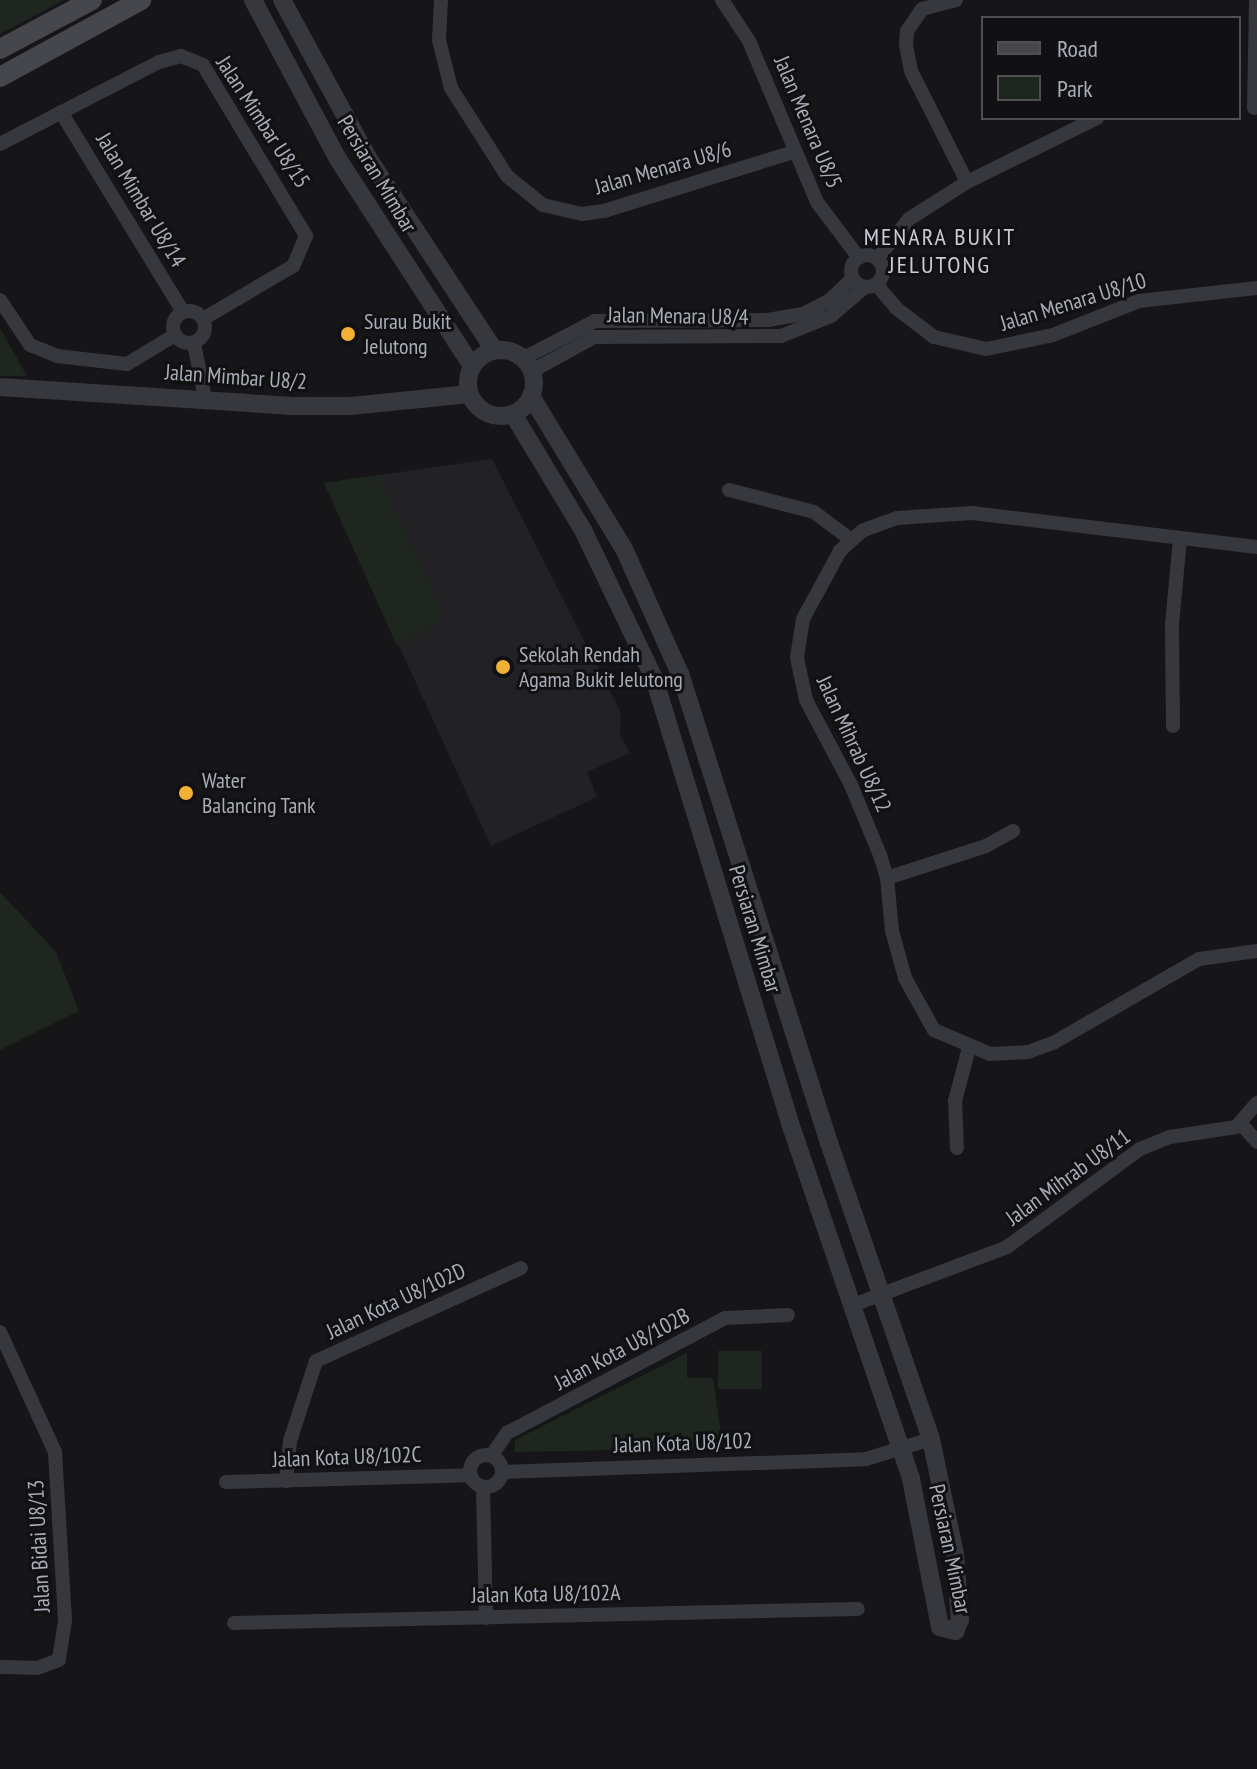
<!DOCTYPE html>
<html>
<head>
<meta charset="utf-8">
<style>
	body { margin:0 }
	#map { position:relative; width:1257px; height:1769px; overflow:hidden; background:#161618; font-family:"PT Sans Narrow",sans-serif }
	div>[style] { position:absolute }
	.built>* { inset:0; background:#222225 }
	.green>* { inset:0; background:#1e261f; transform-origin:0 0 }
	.minor>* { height:14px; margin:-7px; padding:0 7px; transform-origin:7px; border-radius:7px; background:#37383d }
	.minor>.ring { margin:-7px; padding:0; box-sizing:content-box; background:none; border:14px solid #37383d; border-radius:50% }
	.tertiary>* { height:18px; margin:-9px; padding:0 9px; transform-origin:9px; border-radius:9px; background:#37383d }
	.tertiary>.ring { margin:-9px; padding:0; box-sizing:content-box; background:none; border:18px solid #37383d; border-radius:50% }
	.secondary>* { height:20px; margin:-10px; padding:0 10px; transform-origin:10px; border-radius:10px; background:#45474d }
	.dots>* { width:22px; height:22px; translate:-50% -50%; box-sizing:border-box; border:4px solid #111113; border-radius:50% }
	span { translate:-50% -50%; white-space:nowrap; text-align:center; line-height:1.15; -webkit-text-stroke:6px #111113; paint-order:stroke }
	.street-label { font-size:22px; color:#a8adb8 }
	.poi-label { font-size:22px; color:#a8adb8 }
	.left { translate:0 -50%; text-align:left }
	.neighbourhood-label { font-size:24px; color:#c9ccd4; letter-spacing:2px }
	.legend { position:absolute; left:981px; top:16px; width:260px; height:104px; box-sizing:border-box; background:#111113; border:2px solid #4d4f55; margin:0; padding:10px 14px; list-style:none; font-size:24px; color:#a8adb8 }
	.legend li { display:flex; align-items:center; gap:16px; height:40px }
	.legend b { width:40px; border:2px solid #4d4f55 }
</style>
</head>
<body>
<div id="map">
	<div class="built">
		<div style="clip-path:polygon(492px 459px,621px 713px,620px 735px,630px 753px,587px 772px,597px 797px,491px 846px,324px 483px)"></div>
	</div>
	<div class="green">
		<div style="clip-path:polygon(0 0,64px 0,0 34px)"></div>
		<div style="clip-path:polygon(0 328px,27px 376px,0 376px)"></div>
		<div style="clip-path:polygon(378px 475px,445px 617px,397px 646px,324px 483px)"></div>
		<div style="clip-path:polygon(0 892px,56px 952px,79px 1011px,0 1050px)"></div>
		<div style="left:718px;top:1351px;width:44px;height:38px"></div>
		<div style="clip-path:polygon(687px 1353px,687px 1378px,713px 1378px,723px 1448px,515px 1452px,515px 1440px)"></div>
	</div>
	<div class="minor">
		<div style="left:441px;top:0;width:40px;rotate:92.9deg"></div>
		<div style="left:439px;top:40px;width:49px;rotate:76deg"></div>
		<div style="left:451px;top:88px;width:104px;rotate:57.5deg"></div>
		<div style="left:507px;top:176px;width:46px;rotate:38.9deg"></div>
		<div style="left:543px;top:205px;width:40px;rotate:13deg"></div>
		<div style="left:582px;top:214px;width:22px;rotate:-8deg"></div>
		<div style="left:604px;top:211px;width:199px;rotate:-17.3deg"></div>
		<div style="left:722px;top:0;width:49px;rotate:56.6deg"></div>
		<div style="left:749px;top:41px;width:175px;rotate:67.1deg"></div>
		<div style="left:817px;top:202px;width:70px;rotate:53.1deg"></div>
		<div style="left:956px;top:0;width:35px;rotate:165deg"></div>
		<div style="left:922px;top:9px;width:27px;rotate:124deg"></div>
		<div style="left:907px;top:31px;width:14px;rotate:94deg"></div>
		<div style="left:906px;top:45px;width:26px;rotate:79deg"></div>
		<div style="left:911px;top:71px;width:124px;rotate:63.2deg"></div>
		<div style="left:1254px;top:108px;width:108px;rotate:-88.9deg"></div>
		<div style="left:61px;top:112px;width:234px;rotate:58.6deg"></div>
		<div style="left:0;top:144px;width:179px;rotate:-27.3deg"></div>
		<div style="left:159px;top:62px;width:23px;rotate:-15deg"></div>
		<div style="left:181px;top:56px;width:24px;rotate:22deg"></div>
		<div style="left:203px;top:65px;width:200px;rotate:58.9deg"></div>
		<div style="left:306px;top:236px;width:33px;rotate:113deg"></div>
		<div style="left:293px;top:266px;width:104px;rotate:149.5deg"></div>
		<div class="ring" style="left:851px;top:255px;width:18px;height:18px"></div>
		<div style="left:877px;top:259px;width:51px;rotate:-51.3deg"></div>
		<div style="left:909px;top:219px;width:69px;rotate:-32.5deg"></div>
		<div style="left:967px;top:182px;width:145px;rotate:-26.2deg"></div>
		<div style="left:876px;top:284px;width:31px;rotate:50deg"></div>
		<div style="left:896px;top:308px;width:48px;rotate:37.3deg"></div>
		<div style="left:934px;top:337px;width:53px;rotate:13deg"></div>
		<div style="left:986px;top:349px;width:68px;rotate:-11.8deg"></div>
		<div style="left:1053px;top:335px;width:92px;rotate:-21.6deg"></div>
		<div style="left:1139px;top:301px;width:119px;rotate:-6.3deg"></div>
		<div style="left:0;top:300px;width:54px;rotate:56.3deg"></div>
		<div style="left:30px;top:345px;width:29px;rotate:22deg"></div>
		<div style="left:57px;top:356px;width:70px;rotate:6.5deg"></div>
		<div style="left:127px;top:364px;width:56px;rotate:-31.1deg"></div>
		<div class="ring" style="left:173px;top:311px;width:18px;height:18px"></div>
		<div style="left:194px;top:343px;width:57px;rotate:78.9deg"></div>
		<div style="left:524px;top:358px;width:80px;rotate:-27.5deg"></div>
		<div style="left:595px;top:321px;width:173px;rotate:-0.3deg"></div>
		<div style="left:768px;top:320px;width:36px;rotate:-10deg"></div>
		<div style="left:803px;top:314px;width:29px;rotate:-27deg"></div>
		<div style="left:829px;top:301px;width:33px;rotate:-44deg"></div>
		<div style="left:532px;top:371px;width:71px;rotate:-28.7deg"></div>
		<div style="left:594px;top:337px;width:187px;rotate:-0.3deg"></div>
		<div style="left:781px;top:336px;width:54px;rotate:-21.8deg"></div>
		<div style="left:831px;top:316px;width:45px;rotate:-40.5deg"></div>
		<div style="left:729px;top:490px;width:88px;rotate:14.5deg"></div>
		<div style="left:814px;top:512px;width:45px;rotate:36.9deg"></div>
		<div style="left:1257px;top:547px;width:287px;rotate:-173.2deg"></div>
		<div style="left:972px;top:513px;width:75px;rotate:176.2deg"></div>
		<div style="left:897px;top:518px;width:37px;rotate:160deg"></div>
		<div style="left:862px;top:531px;width:30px;rotate:138deg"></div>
		<div style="left:840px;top:551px;width:77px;rotate:118.6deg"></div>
		<div style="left:803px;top:619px;width:39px;rotate:99deg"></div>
		<div style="left:797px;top:658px;width:43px;rotate:77.9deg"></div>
		<div style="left:806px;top:700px;width:96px;rotate:62.1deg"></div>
		<div style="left:851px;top:785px;width:76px;rotate:67.5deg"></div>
		<div style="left:880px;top:855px;width:24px;rotate:73deg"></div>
		<div style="left:887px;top:878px;width:53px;rotate:84.6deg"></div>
		<div style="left:892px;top:931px;width:49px;rotate:74.5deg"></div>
		<div style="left:905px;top:978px;width:60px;rotate:60.9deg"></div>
		<div style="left:934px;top:1030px;width:61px;rotate:23.2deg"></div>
		<div style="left:990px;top:1054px;width:38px;rotate:-3deg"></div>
		<div style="left:1028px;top:1052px;width:27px;rotate:-20deg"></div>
		<div style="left:1053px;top:1043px;width:168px;rotate:-29.9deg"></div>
		<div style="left:1199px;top:959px;width:59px;rotate:-7.9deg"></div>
		<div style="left:1173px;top:726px;width:101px;rotate:-90.6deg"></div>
		<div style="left:1172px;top:625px;width:86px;rotate:-84.7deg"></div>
		<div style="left:887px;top:878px;width:104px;rotate:-17.9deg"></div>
		<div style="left:986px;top:846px;width:31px;rotate:-29deg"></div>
		<div style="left:1241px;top:1124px;width:24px;rotate:48deg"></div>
		<div style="left:957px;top:1148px;width:47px;rotate:-92.4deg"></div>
		<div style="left:955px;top:1101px;width:55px;rotate:-75.2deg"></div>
		<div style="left:853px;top:1305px;width:165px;rotate:-20.6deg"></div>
		<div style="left:1007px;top:1247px;width:165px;rotate:-36.4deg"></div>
		<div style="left:1140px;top:1149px;width:32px;rotate:-22deg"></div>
		<div style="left:1170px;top:1137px;width:67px;rotate:-8.6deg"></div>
		<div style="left:1236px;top:1127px;width:32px;rotate:-49deg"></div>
		<div style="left:0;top:1332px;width:132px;rotate:65.4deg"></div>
		<div style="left:55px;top:1452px;width:169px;rotate:86.6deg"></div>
		<div style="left:65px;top:1621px;width:39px;rotate:99deg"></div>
		<div style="left:59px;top:1660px;width:23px;rotate:160deg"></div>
		<div style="left:37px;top:1668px;width:37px;rotate:-178deg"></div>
		<div class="ring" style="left:470px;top:1455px;width:18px;height:18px"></div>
		<div style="left:492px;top:1455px;width:27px;rotate:-56deg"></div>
		<div style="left:507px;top:1433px;width:246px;rotate:-27.8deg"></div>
		<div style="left:725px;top:1318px;width:63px;rotate:-2.7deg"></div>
		<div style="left:502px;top:1472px;width:364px;rotate:-2deg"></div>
		<div style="left:866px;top:1459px;width:68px;rotate:-17.1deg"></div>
		<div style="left:286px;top:1481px;width:40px;rotate:-84.3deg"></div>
		<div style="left:290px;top:1441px;width:84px;rotate:-72deg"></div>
		<div style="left:316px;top:1361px;width:225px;rotate:-24.4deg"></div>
		<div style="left:226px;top:1482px;width:244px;rotate:-1.6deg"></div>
		<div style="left:483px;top:1487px;width:131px;rotate:88.7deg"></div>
		<div style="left:234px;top:1623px;width:624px;rotate:-1.29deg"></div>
	</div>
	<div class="tertiary">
		<div style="left:253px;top:0;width:180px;rotate:61.9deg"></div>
		<div style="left:338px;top:159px;width:247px;rotate:57.1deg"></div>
		<div style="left:282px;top:0;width:180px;rotate:61.4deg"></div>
		<div style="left:368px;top:158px;width:230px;rotate:56.7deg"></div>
		<div class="ring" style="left:468px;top:350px;width:48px;height:48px"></div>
		<div style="left:0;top:387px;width:291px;rotate:3.7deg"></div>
		<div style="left:290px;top:406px;width:61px"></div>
		<div style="left:351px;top:406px;width:119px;rotate:-5.8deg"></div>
		<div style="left:513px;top:414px;width:135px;rotate:58.9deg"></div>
		<div style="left:583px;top:530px;width:164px;rotate:64.4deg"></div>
		<div style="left:654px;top:678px;width:465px;rotate:73deg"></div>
		<div style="left:790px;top:1123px;width:376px;rotate:71.2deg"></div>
		<div style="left:911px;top:1479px;width:151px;rotate:78.9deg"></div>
		<div style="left:940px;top:1627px;width:16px;rotate:15deg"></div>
		<div style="left:955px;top:1631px;width:12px;rotate:-66deg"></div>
		<div style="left:960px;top:1620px;width:66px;rotate:-94.3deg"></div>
		<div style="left:955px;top:1554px;width:117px;rotate:-101.8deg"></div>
		<div style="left:931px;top:1439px;width:313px;rotate:-109deg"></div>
		<div style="left:829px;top:1143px;width:492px;rotate:-107.6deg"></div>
		<div style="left:680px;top:674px;width:137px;rotate:-114.1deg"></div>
		<div style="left:624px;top:549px;width:179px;rotate:-121.3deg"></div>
	</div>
	<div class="secondary">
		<div style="left:0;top:49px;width:104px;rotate:-28deg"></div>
		<div style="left:0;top:77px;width:161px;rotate:-28.6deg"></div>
	</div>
	<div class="dots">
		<div style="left:348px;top:334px;background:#f2b134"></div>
		<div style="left:503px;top:667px;background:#f2b134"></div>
		<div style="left:186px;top:793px;background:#f2b134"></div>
	</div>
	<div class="street-label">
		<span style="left:263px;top:122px;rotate:57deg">Jalan Mimbar U8/15</span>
		<span style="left:808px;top:122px;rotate:67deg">Jalan Menara U8/5</span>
		<span style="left:663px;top:168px;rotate:-16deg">Jalan Menara U8/6</span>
		<span style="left:377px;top:174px;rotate:59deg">Persiaran Mimbar</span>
		<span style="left:141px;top:200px;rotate:59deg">Jalan Mimbar U8/14</span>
		<span style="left:1073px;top:302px;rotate:-17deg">Jalan Menara U8/10</span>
		<span style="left:678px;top:316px;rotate:1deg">Jalan Menara U8/4</span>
		<span style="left:236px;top:377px;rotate:4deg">Jalan Mimbar U8/2</span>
		<span style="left:854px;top:744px;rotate:65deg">Jalan Mihrab U8/12</span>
		<span style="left:755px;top:929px;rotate:73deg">Persiaran Mimbar</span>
		<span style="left:1068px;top:1177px;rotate:-36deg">Jalan Mihrab U8/11</span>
		<span style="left:396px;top:1301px;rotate:-25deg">Jalan Kota U8/102D</span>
		<span style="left:622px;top:1349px;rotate:-28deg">Jalan Kota U8/102B</span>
		<span style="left:683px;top:1443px;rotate:-2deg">Jalan Kota U8/102</span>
		<span style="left:347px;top:1457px;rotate:-2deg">Jalan Kota U8/102C</span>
		<span style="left:39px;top:1546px;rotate:-93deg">Jalan Bidai U8/13</span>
		<span style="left:950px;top:1549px;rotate:78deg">Persiaran Mimbar</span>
		<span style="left:546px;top:1594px;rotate:-1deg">Jalan Kota U8/102A</span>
	</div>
	<div class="poi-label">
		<span class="left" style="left:364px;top:334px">Surau Bukit<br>Jelutong</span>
		<span class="left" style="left:519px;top:667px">Sekolah Rendah<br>Agama Bukit Jelutong</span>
		<span class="left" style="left:202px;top:793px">Water<br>Balancing Tank</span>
	</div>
	<div class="neighbourhood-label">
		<span style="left:940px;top:251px">MENARA BUKIT<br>JELUTONG</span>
	</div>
	<ul class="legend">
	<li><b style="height:10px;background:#45474d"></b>Road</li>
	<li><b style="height:22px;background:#1e261f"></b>Park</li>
	</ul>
</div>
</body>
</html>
